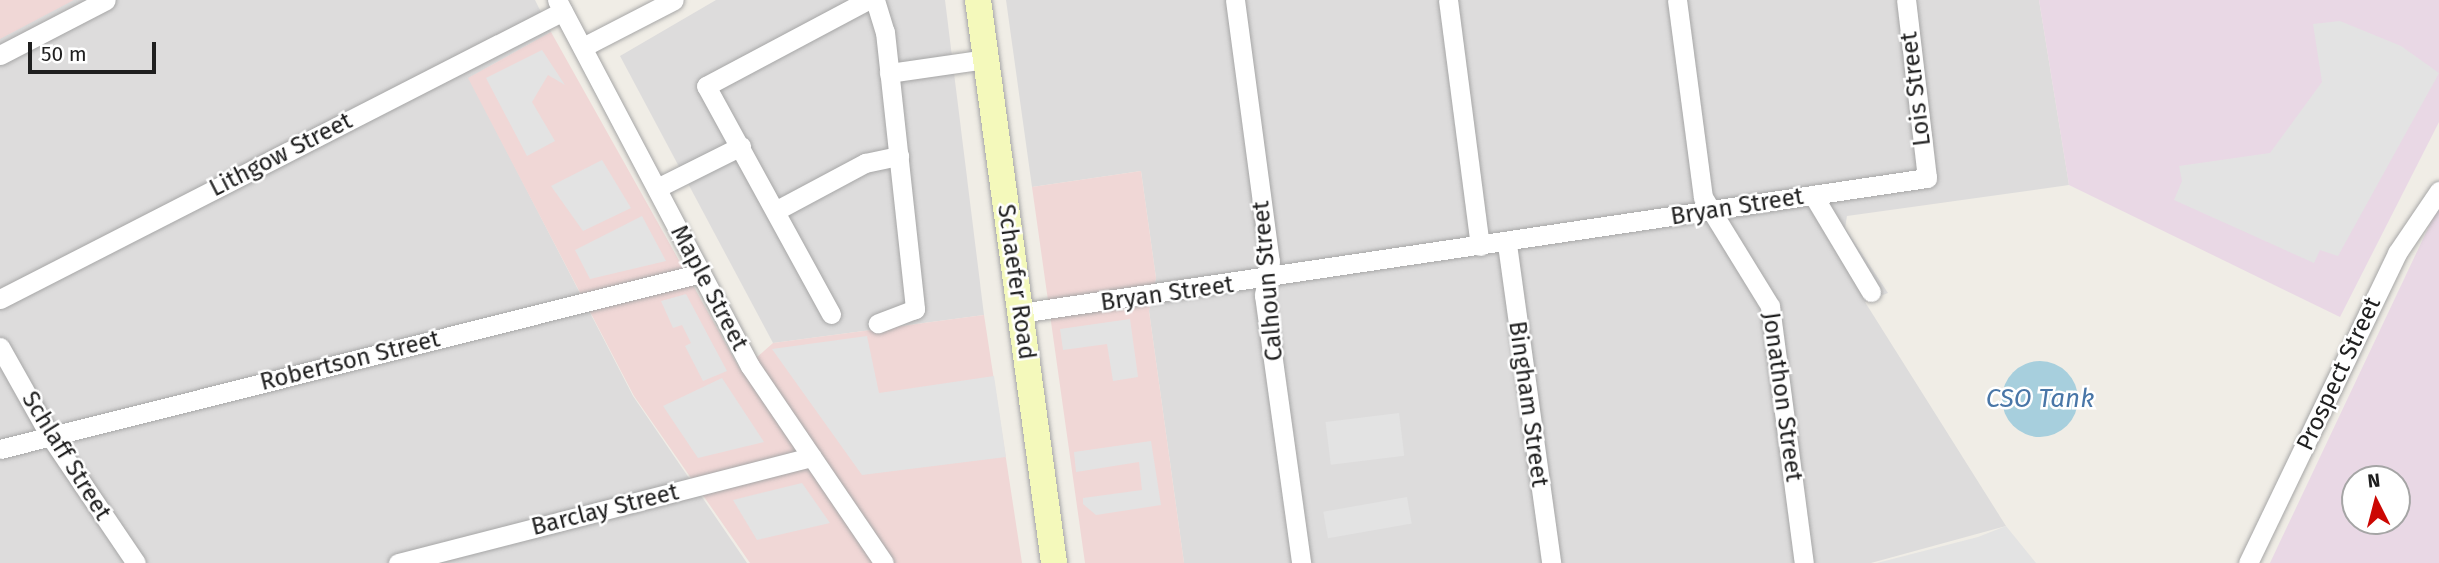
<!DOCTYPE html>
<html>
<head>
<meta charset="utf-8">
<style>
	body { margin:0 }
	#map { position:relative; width:2439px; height:563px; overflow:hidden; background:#f0ede6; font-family:"Fira Sans",sans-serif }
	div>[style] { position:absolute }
	.residential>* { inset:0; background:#dddcdc }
	.commercial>* { inset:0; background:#f0d7d6 }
	.industrial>* { inset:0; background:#e9d8e5 }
	.parking>* { inset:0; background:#e3e3e3; transform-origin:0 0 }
	.water>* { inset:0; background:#a7cfdd }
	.round { border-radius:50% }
	.roads { filter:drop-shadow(0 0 2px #a6a6a6) drop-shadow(0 0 2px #a6a6a6) }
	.minor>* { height:19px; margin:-9.5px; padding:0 9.5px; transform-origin:9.5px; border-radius:9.5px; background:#fff }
	.secondary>* { height:26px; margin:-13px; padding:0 13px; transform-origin:13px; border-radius:13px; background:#f4f9bb }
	span { translate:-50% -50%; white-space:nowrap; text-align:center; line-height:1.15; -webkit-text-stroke:5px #fff; paint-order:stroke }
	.street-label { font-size:24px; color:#1f1f1f }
	.water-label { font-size:26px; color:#4976a7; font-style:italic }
	.north { position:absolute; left:2341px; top:465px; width:70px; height:70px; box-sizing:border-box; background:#fff; border:2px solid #a5a5a5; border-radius:50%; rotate:354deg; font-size:19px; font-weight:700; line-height:28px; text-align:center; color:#1f1f1f }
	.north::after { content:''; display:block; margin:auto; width:24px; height:32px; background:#cc0703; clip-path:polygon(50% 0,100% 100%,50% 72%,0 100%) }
	.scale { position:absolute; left:28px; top:42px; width:128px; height:32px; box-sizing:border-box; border:4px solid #1f1f1f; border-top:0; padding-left:9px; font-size:21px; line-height:24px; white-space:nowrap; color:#1f1f1f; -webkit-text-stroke:5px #fff; paint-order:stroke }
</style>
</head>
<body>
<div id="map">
	<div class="residential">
		<div style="clip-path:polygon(68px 0,535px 0,551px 32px,469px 78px,633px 396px,747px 563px,0 563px,0 34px)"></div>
		<div style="clip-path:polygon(716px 0,945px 0,984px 315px,773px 343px,620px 56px)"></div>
		<div style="clip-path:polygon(1006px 0,2039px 0,2069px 185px,1847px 216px,1845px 228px,1888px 293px,1865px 302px,2006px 526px,1871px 563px,1184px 563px,1149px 311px,1156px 278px,1141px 171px,1032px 187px)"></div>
	</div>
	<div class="commercial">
		<div style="clip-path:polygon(0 0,74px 0,0 39px)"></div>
		<div style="clip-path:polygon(551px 32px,741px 371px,773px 343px,984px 315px,1022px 563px,750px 563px,634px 396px,468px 78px)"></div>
		<div style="clip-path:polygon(1141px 171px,1156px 278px,1149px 311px,1184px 563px,1085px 563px,1032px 187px)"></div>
	</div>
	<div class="industrial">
		<div style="clip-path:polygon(2039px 0,2439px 0,2439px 122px,2340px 317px,2069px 185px)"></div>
		<div style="clip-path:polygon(evenodd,2439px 205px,2439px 563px,2270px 563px,2439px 205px,2355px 479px,2397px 479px,2397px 521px,2355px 521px,2355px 479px)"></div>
	</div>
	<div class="parking">
		<div style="clip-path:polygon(2340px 21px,2401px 46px,2439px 73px,2338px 256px,2320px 250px,2314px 263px,2174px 200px,2182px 181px,2179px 166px,2270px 153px,2322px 82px,2313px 24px)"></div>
		<div style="clip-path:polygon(542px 50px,565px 85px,548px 75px,532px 102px,555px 141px,527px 156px,486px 78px)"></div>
		<div style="clip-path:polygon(602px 160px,631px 208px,583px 231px,551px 186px)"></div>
		<div style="clip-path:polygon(642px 216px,666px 261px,590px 279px,575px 250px)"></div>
		<div style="clip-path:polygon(686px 294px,727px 371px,703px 381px,685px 346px,691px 343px,682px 325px,673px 328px,661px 301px)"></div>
		<div style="clip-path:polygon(1130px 319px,1138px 377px,1113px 381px,1107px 344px,1063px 350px,1060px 329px)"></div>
		<div style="clip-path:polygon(867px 336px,879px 393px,994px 376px,1006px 457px,862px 475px,772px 349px)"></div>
		<div style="clip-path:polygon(722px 378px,764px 442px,698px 458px,663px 406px)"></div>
		<div style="left:1399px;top:413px;width:43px;height:74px;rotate:83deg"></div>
		<div style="clip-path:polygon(1151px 441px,1161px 505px,1096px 515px,1083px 504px,1083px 498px,1142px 490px,1139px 462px,1076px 472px,1074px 452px)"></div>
		<div style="clip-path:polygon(802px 483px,830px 523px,757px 540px,733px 500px)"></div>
		<div style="left:1407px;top:497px;width:27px;height:85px;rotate:80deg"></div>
		<div style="clip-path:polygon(2006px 526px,2036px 563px,1877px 563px,1978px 537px)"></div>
	</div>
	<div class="water">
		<div class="round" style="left:2002px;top:361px;width:76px;height:76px"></div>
	</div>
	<div class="roads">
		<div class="minor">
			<div style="left:557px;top:0;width:414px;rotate:62.2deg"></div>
			<div style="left:750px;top:366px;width:238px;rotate:55.8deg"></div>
			<div style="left:875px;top:0;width:34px;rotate:73deg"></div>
			<div style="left:885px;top:32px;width:279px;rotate:83.8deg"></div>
			<div style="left:915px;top:309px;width:40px;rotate:159deg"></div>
			<div style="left:1235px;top:0;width:263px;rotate:82.4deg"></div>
			<div style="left:1270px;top:261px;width:35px;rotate:100deg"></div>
			<div style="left:1264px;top:295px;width:271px;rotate:82.1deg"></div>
			<div style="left:1448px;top:0;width:248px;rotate:82.6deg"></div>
			<div style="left:1677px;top:0;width:199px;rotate:82.5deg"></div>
			<div style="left:1703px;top:197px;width:128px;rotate:58.4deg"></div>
			<div style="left:1770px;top:306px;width:259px;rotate:82.5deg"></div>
			<div style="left:583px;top:47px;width:102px;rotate:-27.3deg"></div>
			<div style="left:0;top:55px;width:119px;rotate:-27.4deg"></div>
			<div style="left:889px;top:73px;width:98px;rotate:-8.2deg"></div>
			<div style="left:657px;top:188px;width:94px;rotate:-26.6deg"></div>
			<div style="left:1813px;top:195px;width:113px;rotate:59.1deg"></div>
			<div style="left:777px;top:210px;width:100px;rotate:-28.1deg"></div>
			<div style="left:865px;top:163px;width:35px;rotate:-12deg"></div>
			<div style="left:1507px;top:244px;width:322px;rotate:82.1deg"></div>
			<div style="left:0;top:299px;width:632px;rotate:-27.09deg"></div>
			<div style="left:1020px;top:313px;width:917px;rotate:-8.47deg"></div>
			<div style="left:1927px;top:178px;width:179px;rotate:-96.7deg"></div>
			<div style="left:831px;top:314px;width:260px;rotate:-118.7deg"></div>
			<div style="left:706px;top:86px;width:183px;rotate:-28deg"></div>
			<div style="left:0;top:347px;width:102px;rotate:60.7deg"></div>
			<div style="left:50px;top:436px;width:153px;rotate:55.9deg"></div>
			<div style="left:0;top:449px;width:723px;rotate:-14.09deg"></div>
			<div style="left:398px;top:563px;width:427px;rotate:-14.4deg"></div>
			<div style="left:2248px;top:563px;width:344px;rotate:-64.3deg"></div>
			<div style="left:2397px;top:253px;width:75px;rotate:-55.9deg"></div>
		</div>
		<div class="secondary">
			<div style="left:978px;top:0;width:568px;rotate:82.31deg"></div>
		</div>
	</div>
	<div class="street-label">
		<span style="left:1916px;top:89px;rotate:-97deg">Lois Street</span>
		<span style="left:281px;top:155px;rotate:-27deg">Lithgow Street</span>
		<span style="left:1737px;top:207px;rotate:-9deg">Bryan Street</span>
		<span style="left:1268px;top:281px;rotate:-95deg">Calhoun Street</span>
		<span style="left:1016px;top:282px;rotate:82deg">Schaefer Road</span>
		<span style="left:709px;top:288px;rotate:62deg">Maple Street</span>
		<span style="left:1167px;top:294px;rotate:-8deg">Bryan Street</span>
		<span style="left:350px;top:361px;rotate:-14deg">Robertson Street</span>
		<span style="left:2339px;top:374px;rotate:-65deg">Prospect Street</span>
		<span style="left:1782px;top:397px;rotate:82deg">Jonathon Street</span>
		<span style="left:1528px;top:404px;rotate:82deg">Bingham Street</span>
		<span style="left:66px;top:456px;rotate:58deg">Schlaff Street</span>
		<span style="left:605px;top:510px;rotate:-14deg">Barclay Street</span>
	</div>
	<div class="water-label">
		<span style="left:2040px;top:399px">CSO Tank</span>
	</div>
	<div class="north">N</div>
	<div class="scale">50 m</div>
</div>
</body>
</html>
